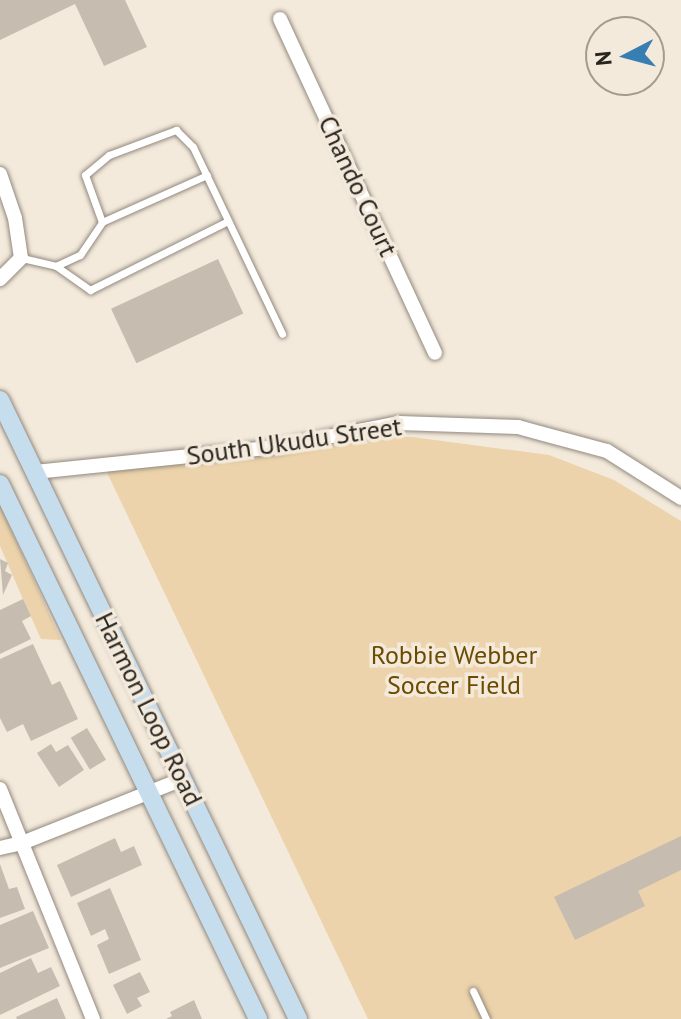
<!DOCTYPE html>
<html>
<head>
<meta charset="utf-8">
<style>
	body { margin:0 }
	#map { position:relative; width:681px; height:1019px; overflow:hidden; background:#f3eadc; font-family:"PT Sans",sans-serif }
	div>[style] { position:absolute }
	.green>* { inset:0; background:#ecd3ab }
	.building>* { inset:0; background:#c6bdb0; transform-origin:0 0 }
	.roads { filter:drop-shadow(0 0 2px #92897d) drop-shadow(0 0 2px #92897d) }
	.service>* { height:7px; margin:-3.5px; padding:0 3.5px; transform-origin:3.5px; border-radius:3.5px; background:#fff }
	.minor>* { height:14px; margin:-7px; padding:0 7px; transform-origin:7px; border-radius:7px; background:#fff }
	.secondary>* { height:18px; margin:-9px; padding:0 9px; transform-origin:9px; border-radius:9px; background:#c6ddee }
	span { translate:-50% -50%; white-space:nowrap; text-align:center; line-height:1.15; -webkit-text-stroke:7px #f3eadc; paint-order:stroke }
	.street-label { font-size:26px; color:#28241f }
	.park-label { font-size:26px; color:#6c4b01 }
	.north { position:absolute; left:585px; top:16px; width:80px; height:80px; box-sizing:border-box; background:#f3eadc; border:2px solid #a29b90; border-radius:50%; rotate:264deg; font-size:22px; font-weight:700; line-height:32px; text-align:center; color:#28241f }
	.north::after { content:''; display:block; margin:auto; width:28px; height:36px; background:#377eb3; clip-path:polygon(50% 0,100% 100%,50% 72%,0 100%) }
</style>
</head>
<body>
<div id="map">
	<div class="green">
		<div style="clip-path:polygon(322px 436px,412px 437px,549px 455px,614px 480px,681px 521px,681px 1019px,368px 1019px,101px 460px)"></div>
		<div style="clip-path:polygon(0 505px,61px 640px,41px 639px,23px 599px,0 546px)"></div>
	</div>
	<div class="building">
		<div style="clip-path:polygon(0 0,125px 0,147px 47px,104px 66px,75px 4px,0 40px)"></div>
		<div style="left:218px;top:259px;width:60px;height:118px;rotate:65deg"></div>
		<div style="clip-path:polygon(0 559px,8px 563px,5px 571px,12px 575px,3px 595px)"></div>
		<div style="clip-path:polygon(23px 599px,31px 616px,22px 621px,31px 639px,0 654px,0 610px)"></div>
		<div style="clip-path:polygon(33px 644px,52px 685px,60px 681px,78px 719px,31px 741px,23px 724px,7px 732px,0 718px,0 659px)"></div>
		<div style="left:87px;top:728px;width:37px;height:19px;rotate:59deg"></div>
		<div style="clip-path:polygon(51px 744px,56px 752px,68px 745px,84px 770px,59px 787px,37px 753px)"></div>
		<div style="clip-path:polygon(681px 836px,681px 870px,638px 891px,645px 906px,575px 940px,554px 897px)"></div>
		<div style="clip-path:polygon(115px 838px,121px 852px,134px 846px,142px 865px,71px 897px,57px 865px)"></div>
		<div style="clip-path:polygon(0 864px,9px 889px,17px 887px,25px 909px,0 918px)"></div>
		<div style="clip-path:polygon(110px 888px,141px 960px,109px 974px,97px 945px,109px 939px,105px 929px,91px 936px,77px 903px)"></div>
		<div style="clip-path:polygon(33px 911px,49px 948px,0 968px,0 925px)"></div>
		<div style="clip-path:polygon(31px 958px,38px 973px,51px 967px,60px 986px,0 1015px,0 973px)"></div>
		<div style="clip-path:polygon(140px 972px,150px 992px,137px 998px,142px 1006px,127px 1014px,113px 985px)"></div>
		<div style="clip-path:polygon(57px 998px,66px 1019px,17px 1019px,16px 1017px)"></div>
		<div style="clip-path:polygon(194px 1000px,202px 1019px,166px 1019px,172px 1016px,170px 1012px)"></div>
	</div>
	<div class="roads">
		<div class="service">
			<div style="left:102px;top:222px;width:115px;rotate:-24.1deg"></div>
			<div style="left:22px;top:258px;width:35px;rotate:13deg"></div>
			<div style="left:56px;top:266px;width:26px;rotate:-25deg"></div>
			<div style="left:80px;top:255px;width:40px;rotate:-56deg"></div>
			<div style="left:102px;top:222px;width:50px;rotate:-109.9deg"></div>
			<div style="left:85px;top:175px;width:31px;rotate:-40deg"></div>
			<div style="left:109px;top:155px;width:72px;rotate:-20.5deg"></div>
			<div style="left:176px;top:130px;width:24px;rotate:45deg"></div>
			<div style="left:193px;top:147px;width:207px;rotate:64.5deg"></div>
			<div style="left:56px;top:266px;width:42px;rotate:35.2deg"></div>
			<div style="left:90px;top:290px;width:154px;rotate:-26.6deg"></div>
			<div style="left:473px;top:991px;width:31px;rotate:65deg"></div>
		</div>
		<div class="minor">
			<div style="left:280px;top:19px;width:368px;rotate:65.1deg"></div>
			<div style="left:0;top:174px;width:46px;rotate:71.2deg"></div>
			<div style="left:15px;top:218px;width:40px;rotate:81.5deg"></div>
			<div style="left:21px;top:258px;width:30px;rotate:135deg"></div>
			<div style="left:35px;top:472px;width:242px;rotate:-5.9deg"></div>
			<div style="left:276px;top:447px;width:125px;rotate:-11deg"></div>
			<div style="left:399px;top:423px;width:119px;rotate:1.9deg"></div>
			<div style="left:518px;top:427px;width:92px;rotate:15.1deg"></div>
			<div style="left:607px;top:451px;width:88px;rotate:32.4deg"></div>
			<div style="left:0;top:789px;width:248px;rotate:68deg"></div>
			<div style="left:0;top:848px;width:23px;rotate:-13deg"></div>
			<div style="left:22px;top:843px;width:173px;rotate:-21.7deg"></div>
		</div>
		<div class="secondary">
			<div style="left:0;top:400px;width:687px;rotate:64.29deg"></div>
			<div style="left:0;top:484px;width:594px;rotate:64.25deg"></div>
		</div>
	</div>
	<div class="street-label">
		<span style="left:358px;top:186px;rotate:65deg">Chando Court</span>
		<span style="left:294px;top:441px;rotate:-8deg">South Ukudu Street</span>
		<span style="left:149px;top:709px;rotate:64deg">Harmon Loop Road</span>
	</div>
	<div class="park-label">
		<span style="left:454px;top:670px">Robbie Webber<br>Soccer Field</span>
	</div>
	<div class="north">N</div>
</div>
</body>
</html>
